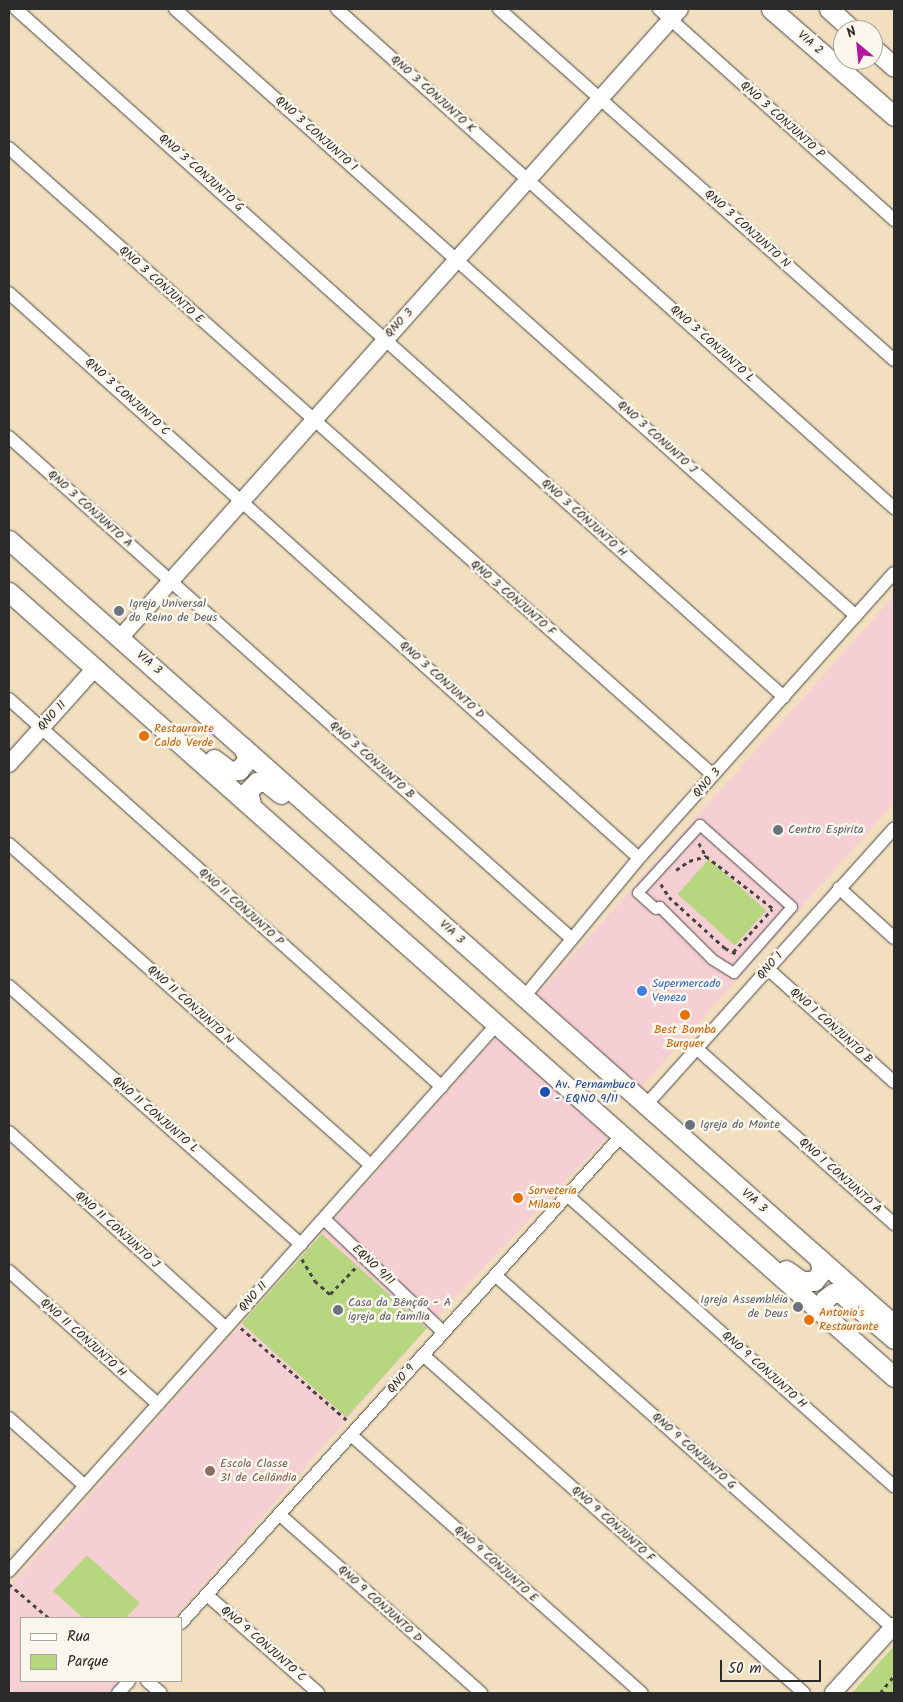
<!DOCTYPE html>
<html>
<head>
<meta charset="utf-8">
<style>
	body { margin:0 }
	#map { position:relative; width:903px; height:1702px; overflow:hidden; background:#f1dfc0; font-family:Kalam,sans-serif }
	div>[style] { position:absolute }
	.built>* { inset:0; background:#f6cfd5 }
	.green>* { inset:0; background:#b6d77f; transform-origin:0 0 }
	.path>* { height:2.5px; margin-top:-1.25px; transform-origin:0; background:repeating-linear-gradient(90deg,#494641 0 4px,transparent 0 8px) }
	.roads { filter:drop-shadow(0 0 1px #494641) drop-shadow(0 0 1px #494641) }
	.pedestrian>* { height:10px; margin:-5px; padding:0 5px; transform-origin:5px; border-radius:5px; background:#fff }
	.minor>* { height:12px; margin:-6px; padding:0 6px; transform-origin:6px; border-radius:6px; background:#fff }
	.tertiary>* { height:16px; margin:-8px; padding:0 8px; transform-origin:8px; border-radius:8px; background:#fff }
	.secondary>* { height:19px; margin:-9.5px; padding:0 9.5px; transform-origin:9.5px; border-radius:9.5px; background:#fff }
	.dots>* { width:14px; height:14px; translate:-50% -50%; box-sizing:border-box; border:2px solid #fbf7ec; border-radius:50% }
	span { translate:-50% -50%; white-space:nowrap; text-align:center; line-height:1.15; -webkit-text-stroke:5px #fbf7ec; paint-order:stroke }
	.street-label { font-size:12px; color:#2b2b2b }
	.worship-label { font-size:12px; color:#5b616d }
	.left { translate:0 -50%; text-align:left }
	.right { translate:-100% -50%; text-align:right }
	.food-label { font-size:12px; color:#c56008 }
	.shop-label { font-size:12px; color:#366cbe }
	.transit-label { font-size:12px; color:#164399 }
	.education-label { font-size:12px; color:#785e54 }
	.frame { position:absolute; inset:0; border:10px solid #2b2b2b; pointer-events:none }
	.legend { position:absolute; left:20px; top:1617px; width:162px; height:65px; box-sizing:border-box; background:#fbf7ec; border:1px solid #a8a59f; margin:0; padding:6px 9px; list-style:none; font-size:15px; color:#2b2b2b }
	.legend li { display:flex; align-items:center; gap:10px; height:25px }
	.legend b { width:25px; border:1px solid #a8a59f }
	.north { position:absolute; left:833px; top:20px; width:50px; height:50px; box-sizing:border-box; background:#fbf7ec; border:1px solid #a8a59f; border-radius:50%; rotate:332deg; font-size:14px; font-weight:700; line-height:20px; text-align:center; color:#2b2b2b }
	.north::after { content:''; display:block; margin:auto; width:18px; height:22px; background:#b5179e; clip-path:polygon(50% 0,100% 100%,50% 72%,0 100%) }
	.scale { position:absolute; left:720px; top:1660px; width:101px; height:22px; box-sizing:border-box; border:2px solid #2b2b2b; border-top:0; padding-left:6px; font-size:15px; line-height:18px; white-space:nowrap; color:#2b2b2b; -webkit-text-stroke:4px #fbf7ec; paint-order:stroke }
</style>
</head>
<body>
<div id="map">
	<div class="built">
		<div style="clip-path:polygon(894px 596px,894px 803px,640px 1089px,537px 995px)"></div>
		<div style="clip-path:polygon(497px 1036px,606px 1132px,606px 1138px,427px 1328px,174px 1618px,21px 1618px,21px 1681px,120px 1681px,109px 1693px,9px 1693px,9px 1587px)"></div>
	</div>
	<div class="green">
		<div style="left:709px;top:859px;width:77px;height:47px;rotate:42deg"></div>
		<div style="left:322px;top:1234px;width:141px;height:120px;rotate:42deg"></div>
		<div style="clip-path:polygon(87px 1555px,140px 1603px,126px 1618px,83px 1618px,53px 1591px)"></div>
		<div style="clip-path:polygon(894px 1646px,894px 1693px,852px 1693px)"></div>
	</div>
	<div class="path">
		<div style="left:699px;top:843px;width:15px;rotate:62deg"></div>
		<div style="left:676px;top:870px;width:16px;rotate:-35deg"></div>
		<div style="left:689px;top:861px;width:18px;rotate:-16deg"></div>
		<div style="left:706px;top:856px;width:88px;rotate:38deg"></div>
		<div style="left:661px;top:884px;width:15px;rotate:58deg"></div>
		<div style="left:669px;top:897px;width:76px;rotate:42.3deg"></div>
		<div style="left:725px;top:948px;width:13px;rotate:27deg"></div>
		<div style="left:733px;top:952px;width:58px;rotate:-47.8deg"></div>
		<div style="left:302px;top:1259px;width:26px;rotate:59deg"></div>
		<div style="left:315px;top:1281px;width:20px;rotate:41deg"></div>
		<div style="left:330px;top:1294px;width:39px;rotate:-46deg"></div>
		<div style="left:241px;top:1328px;width:142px;rotate:41deg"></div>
		<div style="left:9px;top:1584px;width:52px;rotate:40.4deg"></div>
		<div style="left:880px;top:1693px;width:22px;rotate:-51deg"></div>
	</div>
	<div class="roads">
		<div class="pedestrian">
			<div style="left:700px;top:825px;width:123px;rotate:41.7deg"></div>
			<div style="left:792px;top:907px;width:88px;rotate:131.3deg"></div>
			<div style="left:734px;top:973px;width:26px;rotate:-148deg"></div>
			<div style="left:712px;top:959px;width:74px;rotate:-135deg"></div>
			<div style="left:660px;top:907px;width:4px;rotate:153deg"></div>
			<div style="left:656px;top:909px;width:24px;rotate:-138deg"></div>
			<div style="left:638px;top:893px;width:92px;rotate:-47.6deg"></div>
		</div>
		<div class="minor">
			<div style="left:16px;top:9px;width:1031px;rotate:41.86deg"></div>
			<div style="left:175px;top:9px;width:912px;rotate:41.71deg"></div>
			<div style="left:337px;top:9px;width:748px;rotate:41.86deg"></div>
			<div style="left:499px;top:9px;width:528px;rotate:41.62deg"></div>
			<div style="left:659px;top:9px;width:316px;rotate:41.9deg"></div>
			<div style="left:9px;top:148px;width:943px;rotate:41.69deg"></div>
			<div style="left:9px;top:293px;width:846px;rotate:41.89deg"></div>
			<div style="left:9px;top:437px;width:754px;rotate:41.72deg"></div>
			<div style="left:9px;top:699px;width:581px;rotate:41.86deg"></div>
			<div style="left:9px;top:844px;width:484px;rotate:41.6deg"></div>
			<div style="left:839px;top:888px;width:74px;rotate:42.3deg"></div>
			<div style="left:768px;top:969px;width:169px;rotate:41.9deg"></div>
			<div style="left:9px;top:986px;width:390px;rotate:41.5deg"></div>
			<div style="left:524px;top:997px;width:180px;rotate:-50.4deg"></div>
			<div style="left:639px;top:858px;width:382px;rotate:-48.2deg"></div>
			<div style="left:696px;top:1048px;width:265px;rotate:41.6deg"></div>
			<div style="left:646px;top:1105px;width:371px;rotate:-48.1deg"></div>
			<div style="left:9px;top:1132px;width:292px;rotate:42.1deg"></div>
			<div style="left:567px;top:1195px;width:438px;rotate:41.7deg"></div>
			<div style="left:324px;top:1219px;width:164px;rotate:43.5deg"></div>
			<div style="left:9px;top:1271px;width:200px;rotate:41.8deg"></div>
			<div style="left:495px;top:1275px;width:532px;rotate:41.57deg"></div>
			<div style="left:423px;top:1355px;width:509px;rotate:41.58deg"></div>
			<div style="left:9px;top:1418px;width:102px;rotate:41.8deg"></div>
			<div style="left:351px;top:1435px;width:389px;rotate:41.6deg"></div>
			<div style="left:279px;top:1514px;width:270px;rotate:41.5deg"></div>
			<div style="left:9px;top:1571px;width:733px;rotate:-48.26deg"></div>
			<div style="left:207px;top:1595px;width:148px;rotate:41.4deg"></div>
			<div style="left:181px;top:1623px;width:658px;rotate:-47.9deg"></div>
			<div style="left:147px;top:1681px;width:18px;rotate:41deg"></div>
			<div style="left:118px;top:1693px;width:16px;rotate:-47deg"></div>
		</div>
		<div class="tertiary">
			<div style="left:120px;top:638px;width:842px;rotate:-48.32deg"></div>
			<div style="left:9px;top:764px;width:130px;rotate:-48.1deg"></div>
			<div style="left:833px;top:1693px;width:91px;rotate:-47.7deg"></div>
		</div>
		<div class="secondary">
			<div style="left:771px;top:9px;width:163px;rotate:41deg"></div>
			<div style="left:829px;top:9px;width:31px;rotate:42deg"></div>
			<div style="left:873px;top:48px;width:28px;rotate:42deg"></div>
			<div style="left:9px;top:540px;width:1183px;rotate:41.57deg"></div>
			<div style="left:9px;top:592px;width:1183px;rotate:41.57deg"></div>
			<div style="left:214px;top:759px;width:20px;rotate:37deg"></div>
			<div style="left:230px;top:771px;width:9px;rotate:-6deg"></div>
			<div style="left:239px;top:770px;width:14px;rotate:-51deg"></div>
			<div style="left:248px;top:759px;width:13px;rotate:-113deg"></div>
			<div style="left:251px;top:804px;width:13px;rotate:-103deg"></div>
			<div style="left:248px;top:791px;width:13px;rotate:-45deg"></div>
			<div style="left:257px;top:782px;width:9px"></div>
			<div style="left:266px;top:782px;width:19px;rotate:39deg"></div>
			<div style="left:786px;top:1270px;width:19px;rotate:35deg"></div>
			<div style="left:802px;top:1281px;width:12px"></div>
			<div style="left:814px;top:1281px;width:13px;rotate:-51deg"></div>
			<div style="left:822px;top:1271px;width:13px;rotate:-103deg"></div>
			<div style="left:827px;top:1317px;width:10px;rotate:-114deg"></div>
			<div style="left:823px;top:1308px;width:9px;rotate:-77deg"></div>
			<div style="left:825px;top:1299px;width:10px;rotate:-37deg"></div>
			<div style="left:833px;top:1293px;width:8px"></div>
			<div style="left:841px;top:1293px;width:70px;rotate:41deg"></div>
		</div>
	</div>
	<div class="dots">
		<div style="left:119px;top:611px;background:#6b7280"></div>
		<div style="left:144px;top:736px;background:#e8710a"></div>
		<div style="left:778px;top:830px;background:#6b7280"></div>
		<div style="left:642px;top:991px;background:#3f7fe0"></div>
		<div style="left:685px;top:1015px;background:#e8710a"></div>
		<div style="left:545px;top:1092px;background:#1a4fb4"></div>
		<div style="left:690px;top:1125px;background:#6b7280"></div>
		<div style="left:518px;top:1198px;background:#e8710a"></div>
		<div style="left:798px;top:1307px;background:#6b7280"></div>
		<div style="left:338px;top:1310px;background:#6b7280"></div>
		<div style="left:809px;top:1320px;background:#e8710a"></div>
		<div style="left:210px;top:1471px;background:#8d6e63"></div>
	</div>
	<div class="street-label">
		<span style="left:810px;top:43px;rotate:41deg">VIA 2</span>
		<span style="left:433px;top:94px;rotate:42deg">QNO 3 CONJUNTO K</span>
		<span style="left:782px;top:120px;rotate:42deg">QNO 3 CONJUNTO P</span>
		<span style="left:316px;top:134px;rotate:42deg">QNO 3 CONJUNTO I</span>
		<span style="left:201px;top:173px;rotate:42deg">QNO 3 CONJUNTO G</span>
		<span style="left:747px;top:229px;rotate:42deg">QNO 3 CONJUNTO N</span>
		<span style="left:161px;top:285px;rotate:42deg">QNO 3 CONJUNTO E</span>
		<span style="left:399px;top:323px;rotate:-47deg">QNO 3</span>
		<span style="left:712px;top:344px;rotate:42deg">QNO 3 CONJUNTO L</span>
		<span style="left:127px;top:397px;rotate:42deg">QNO 3 CONJUNTO C</span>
		<span style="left:657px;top:437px;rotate:42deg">QNO 3 CONUNTO J</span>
		<span style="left:90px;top:509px;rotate:42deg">QNO 3 CONJUNTO A</span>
		<span style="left:584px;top:518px;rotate:42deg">QNO 3 CONJUNTO H</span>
		<span style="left:513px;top:598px;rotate:41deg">QNO 3 CONJUNTO F</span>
		<span style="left:149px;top:663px;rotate:41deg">VIA 3</span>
		<span style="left:442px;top:680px;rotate:42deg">QNO 3 CONJUNTO D</span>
		<span style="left:52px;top:716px;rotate:-48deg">QNO 11</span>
		<span style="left:372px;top:760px;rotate:42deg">QNO 3 CONJUNTO B</span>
		<span style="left:707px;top:783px;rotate:-48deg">QNO 3</span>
		<span style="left:241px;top:907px;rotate:42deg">QNO 11 CONJUNTO P</span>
		<span style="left:452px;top:932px;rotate:42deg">VIA 3</span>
		<span style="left:770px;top:966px;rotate:-48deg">QNO 1</span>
		<span style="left:190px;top:1005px;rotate:42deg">QNO 11 CONJUNTO N</span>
		<span style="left:831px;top:1026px;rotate:42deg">QNO 1 CONJUNTO B</span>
		<span style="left:155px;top:1115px;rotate:41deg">QNO 11 CONJUNTO L</span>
		<span style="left:840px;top:1176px;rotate:42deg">QNO 1 CONJUNTO A</span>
		<span style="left:754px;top:1201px;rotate:42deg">VIA 3</span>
		<span style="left:117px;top:1230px;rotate:42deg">QNO 11 CONJUNTO J</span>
		<span style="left:373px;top:1265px;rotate:43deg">EQNO 9/11</span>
		<span style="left:253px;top:1297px;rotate:-48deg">QNO 11</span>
		<span style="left:83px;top:1338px;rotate:42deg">QNO 11 CONJUNTO H</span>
		<span style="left:764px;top:1370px;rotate:42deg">QNO 9 CONJUNTO H</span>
		<span style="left:401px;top:1379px;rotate:-48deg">QNO 9</span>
		<span style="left:694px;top:1451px;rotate:42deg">QNO 9 CONJUNTO G</span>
		<span style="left:613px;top:1524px;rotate:42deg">QNO 9 CONJUNTO F</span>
		<span style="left:496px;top:1564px;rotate:42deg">QNO 9 CONJUNTO E</span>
		<span style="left:380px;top:1604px;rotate:42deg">QNO 9 CONJUNTO D</span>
		<span style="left:263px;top:1644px;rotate:41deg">QNO 9 CONJUNTO C</span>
	</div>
	<div class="worship-label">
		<span class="left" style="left:129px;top:611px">Igreja Universal<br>do Reino de Deus</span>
		<span class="left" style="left:788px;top:830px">Centro Espirita</span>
		<span class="left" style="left:700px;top:1125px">Igreja do Monte</span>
		<span class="right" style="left:788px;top:1307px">Igreja Assembléia<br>de Deus</span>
		<span class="left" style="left:348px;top:1310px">Casa da Bênção - A<br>igreja da família</span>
	</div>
	<div class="food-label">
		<span class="left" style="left:154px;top:736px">Restaurante<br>Caldo Verde</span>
		<span style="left:685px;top:1037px">Best Bomba<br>Burguer</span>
		<span class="left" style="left:528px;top:1198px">Sorveteria<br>Milano</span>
		<span class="left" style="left:819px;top:1320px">Antonio's<br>Restaurante</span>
	</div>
	<div class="shop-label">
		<span class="left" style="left:652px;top:991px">Supermercado<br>Veneza</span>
	</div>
	<div class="transit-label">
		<span class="left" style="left:555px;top:1092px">Av. Pernambuco<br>- EQNO 9/11</span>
	</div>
	<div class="education-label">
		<span class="left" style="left:220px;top:1471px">Escola Classe<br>31 de Ceilândia</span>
	</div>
	<div class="frame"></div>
	<ul class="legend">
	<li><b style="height:6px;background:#fff"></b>Rua</li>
	<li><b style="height:14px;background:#b6d77f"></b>Parque</li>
	</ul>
	<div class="north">N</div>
	<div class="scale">50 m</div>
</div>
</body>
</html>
